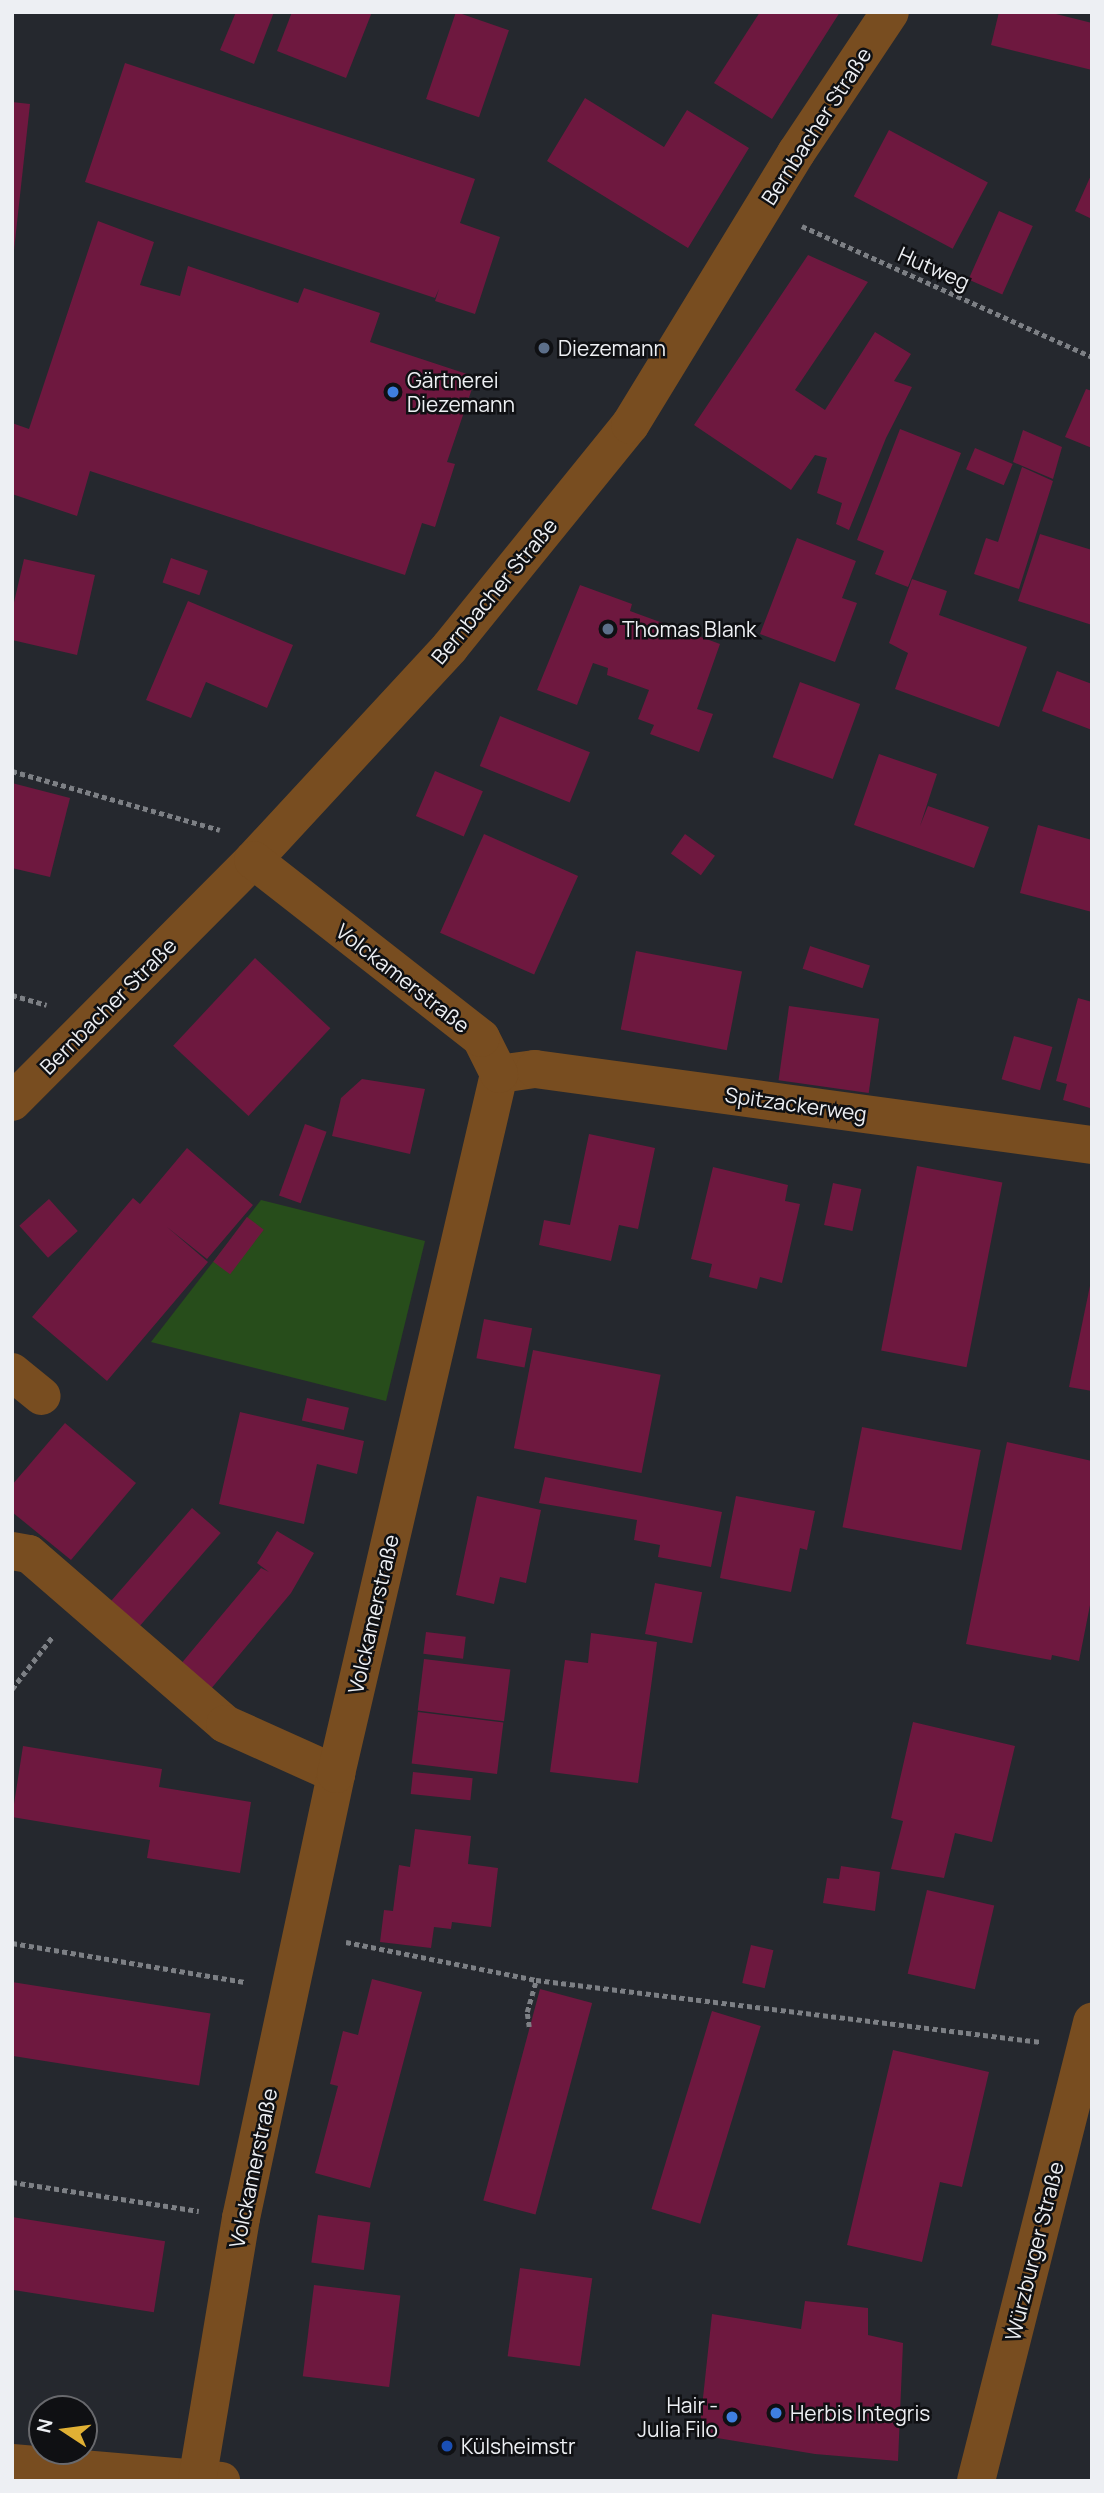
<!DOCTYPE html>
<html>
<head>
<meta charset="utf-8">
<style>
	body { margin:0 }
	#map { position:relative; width:1104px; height:2493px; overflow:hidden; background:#25282e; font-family:Manrope,sans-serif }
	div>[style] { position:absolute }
	.green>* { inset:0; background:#274d1b }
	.building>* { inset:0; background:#6e183f; transform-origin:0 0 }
	.path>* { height:4.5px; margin-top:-2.25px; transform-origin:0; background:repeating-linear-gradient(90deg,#7d8085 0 5px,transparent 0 8.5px) }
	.minor>* { height:38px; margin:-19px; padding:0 19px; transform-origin:19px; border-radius:19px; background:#784d20 }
	.dots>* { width:19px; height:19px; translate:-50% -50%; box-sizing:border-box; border:4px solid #0f1013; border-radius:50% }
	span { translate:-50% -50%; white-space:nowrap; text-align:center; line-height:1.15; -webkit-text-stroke:5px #0f1013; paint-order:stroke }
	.street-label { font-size:21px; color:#edeff3 }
	.poi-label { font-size:21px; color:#edeff3 }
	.left { translate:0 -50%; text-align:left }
	.right { translate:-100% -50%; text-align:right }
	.frame { position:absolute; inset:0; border:14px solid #edeff3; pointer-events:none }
	.north { position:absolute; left:28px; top:2395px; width:70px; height:70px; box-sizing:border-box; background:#0f1013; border:2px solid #68696d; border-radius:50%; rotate:283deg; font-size:19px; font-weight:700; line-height:28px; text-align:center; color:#edeff3 }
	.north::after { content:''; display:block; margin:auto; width:24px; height:32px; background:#e0b034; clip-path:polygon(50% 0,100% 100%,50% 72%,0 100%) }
</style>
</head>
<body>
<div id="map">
	<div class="green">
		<div style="clip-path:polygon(261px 1200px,425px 1241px,386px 1401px,151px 1342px)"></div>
	</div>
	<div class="building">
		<div style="clip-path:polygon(236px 12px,274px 12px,254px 64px,220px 50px)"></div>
		<div style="clip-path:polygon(292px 12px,372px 12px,346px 78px,277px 51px)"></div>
		<div style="left:456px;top:12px;width:56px;height:92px;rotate:19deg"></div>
		<div style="clip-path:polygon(760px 12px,840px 12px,772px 119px,714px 83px)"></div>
		<div style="clip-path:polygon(999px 12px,1048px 12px,1092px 23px,1092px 70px,991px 45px)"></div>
		<div style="clip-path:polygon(125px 63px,475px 179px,460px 223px,500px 237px,475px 314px,435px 301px,439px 289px,435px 298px,85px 182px)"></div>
		<div style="clip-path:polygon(585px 98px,664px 147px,687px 110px,749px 148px,688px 248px,547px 161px)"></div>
		<div style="clip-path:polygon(12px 102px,30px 104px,14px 250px,12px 250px)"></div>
		<div style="left:889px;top:130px;width:112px;height:75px;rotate:28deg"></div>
		<div style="clip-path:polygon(1092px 173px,1092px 219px,1075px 211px)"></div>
		<div style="left:999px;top:211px;width:37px;height:75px;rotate:24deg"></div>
		<div style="clip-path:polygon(98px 221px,154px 242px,140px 285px,180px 296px,188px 266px,298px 303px,304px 288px,380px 313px,370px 342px,476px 377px,447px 462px,455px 464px,435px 527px,422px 523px,405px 575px,90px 471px,77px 516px,12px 494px,12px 423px,29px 429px)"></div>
		<div style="clip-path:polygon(808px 255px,868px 282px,795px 390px,825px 410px,875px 332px,911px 354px,894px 381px,912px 387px,886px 438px,849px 530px,836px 524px,842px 503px,817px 493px,827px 458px,815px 455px,791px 490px,694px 425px)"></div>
		<div style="clip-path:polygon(1086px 389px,1092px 391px,1092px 448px,1065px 437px)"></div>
		<div style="clip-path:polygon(900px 429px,961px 453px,908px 587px,875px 574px,884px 551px,857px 540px)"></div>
		<div style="clip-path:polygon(1023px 430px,1062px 447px,1053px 479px,1013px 462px)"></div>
		<div style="left:975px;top:448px;width:41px;height:23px;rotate:23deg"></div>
		<div style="clip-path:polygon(1022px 467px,1053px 481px,1019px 589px,974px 574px,986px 538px,998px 542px)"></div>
		<div style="clip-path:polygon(1040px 534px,1092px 550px,1092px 625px,1018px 601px)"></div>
		<div style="clip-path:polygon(797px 538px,856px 561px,842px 598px,857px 603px,835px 662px,760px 634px)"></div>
		<div style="left:171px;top:558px;width:39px;height:26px;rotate:19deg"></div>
		<div style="clip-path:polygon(24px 559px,95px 575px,77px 655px,12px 640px,12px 611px)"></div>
		<div style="clip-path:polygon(912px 579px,947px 591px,939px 615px,1027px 647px,999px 727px,895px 689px,908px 653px,889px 643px)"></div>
		<div style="clip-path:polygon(580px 585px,632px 604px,630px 611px,720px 644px,697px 709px,713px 714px,699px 752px,650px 734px,654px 725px,638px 719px,649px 690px,607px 675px,608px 668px,593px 663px,577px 705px,537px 690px)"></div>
		<div style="clip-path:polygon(188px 601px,293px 645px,267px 708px,206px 682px,191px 718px,146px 700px)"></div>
		<div style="clip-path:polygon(1057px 671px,1092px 684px,1092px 730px,1042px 711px)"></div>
		<div style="left:800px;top:682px;width:64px;height:80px;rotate:20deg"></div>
		<div style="left:500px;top:716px;width:97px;height:54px;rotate:22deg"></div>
		<div style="clip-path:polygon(879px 754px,937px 774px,920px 826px,928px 806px,989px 827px,974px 868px,854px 825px)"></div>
		<div style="left:435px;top:771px;width:52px;height:49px;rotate:23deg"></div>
		<div style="clip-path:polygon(12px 783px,70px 798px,50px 877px,12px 868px)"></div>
		<div style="clip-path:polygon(1038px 825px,1092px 840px,1092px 912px,1020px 893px)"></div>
		<div style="left:484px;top:834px;width:103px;height:108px;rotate:24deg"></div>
		<div style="left:685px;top:834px;width:37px;height:24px;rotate:36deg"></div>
		<div style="left:810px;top:946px;width:63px;height:24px;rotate:18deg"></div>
		<div style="left:636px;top:951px;width:108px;height:80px;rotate:11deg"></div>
		<div style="left:255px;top:958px;width:103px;height:120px;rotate:43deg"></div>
		<div style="clip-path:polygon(1078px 998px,1092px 1002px,1090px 1108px,1063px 1100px,1067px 1084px,1056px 1081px)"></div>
		<div style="left:789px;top:1006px;width:91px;height:75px;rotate:8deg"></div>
		<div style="left:1014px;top:1036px;width:40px;height:45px;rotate:16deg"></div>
		<div style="clip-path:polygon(362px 1079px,425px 1089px,410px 1154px,332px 1136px,341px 1098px)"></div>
		<div style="left:305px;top:1124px;width:23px;height:76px;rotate:20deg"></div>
		<div style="clip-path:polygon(589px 1134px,655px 1148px,638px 1229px,619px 1225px,611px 1261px,539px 1245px,544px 1220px,570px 1225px)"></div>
		<div style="clip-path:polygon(187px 1148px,253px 1205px,207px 1259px,167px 1227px,208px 1262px,107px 1381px,32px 1317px,133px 1198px,140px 1204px)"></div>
		<div style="left:917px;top:1166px;width:87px;height:188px;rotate:11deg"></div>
		<div style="clip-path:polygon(713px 1167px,788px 1185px,785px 1201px,800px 1204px,782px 1283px,760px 1277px,757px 1289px,709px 1277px,712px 1264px,691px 1259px)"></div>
		<div style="left:833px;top:1183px;width:29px;height:43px;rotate:12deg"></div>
		<div style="left:49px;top:1199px;width:43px;height:40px;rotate:48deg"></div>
		<div style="left:247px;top:1217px;width:21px;height:56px;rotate:37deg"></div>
		<div style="clip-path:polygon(1091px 1281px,1092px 1281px,1092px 1391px,1069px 1387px)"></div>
		<div style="left:484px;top:1319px;width:49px;height:40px;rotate:11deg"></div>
		<div style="left:533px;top:1350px;width:130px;height:100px;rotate:11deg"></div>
		<div style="left:307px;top:1398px;width:43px;height:23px;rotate:13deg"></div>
		<div style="clip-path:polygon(240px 1412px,364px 1441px,357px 1474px,317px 1464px,304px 1524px,219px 1504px)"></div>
		<div style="clip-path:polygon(65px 1423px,136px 1483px,71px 1560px,12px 1512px,12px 1485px)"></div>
		<div style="left:862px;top:1427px;width:121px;height:102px;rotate:11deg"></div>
		<div style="clip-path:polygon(1007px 1442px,1092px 1461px,1092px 1595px,1079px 1661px,1052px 1655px,1051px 1660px,966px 1644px)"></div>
		<div style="clip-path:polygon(545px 1477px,722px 1512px,711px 1567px,658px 1557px,660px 1545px,634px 1540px,637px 1520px,539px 1503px)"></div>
		<div style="clip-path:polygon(477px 1496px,541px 1510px,526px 1583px,500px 1577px,494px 1604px,456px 1595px)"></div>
		<div style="clip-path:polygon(736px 1496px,815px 1511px,807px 1550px,800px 1548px,791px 1592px,720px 1578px)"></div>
		<div style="left:192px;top:1508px;width:38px;height:128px;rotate:41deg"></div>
		<div style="clip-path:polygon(277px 1531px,314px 1553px,291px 1593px,210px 1690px,180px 1665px,261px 1568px,269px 1572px,257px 1563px)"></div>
		<div style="left:655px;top:1583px;width:48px;height:52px;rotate:11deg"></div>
		<div style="left:426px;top:1632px;width:40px;height:22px;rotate:7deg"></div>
		<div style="clip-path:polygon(591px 1633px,657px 1642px,638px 1783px,550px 1772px,565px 1660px,588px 1663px)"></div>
		<div style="left:424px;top:1659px;width:87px;height:52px;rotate:7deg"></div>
		<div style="left:418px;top:1712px;width:86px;height:52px;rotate:7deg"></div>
		<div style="clip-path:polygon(913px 1722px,1015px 1746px,992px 1842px,955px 1833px,944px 1878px,891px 1869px,903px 1821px,891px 1818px)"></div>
		<div style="clip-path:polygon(23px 1746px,162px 1769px,159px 1787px,251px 1802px,240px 1873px,147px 1858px,150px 1840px,12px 1817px)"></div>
		<div style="left:413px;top:1772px;width:60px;height:22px;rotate:6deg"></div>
		<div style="clip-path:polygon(415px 1829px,471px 1836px,468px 1864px,498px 1868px,491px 1927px,452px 1922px,451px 1929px,434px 1927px,431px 1948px,380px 1942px,384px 1910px,393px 1911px,399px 1865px,410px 1867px)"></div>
		<div style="clip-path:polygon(841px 1866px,880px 1872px,875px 1911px,823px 1903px,827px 1878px,839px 1879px)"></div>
		<div style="left:927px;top:1890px;width:69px;height:86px;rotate:13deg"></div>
		<div style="left:751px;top:1945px;width:23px;height:39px;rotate:13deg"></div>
		<div style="clip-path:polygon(372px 1979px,422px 1992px,370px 2188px,315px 2173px,338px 2086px,330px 2084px,343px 2031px,358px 2035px)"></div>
		<div style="left:12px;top:1982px;width:201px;height:73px;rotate:9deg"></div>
		<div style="left:540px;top:1989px;width:54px;height:219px;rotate:15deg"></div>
		<div style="left:712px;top:2011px;width:51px;height:207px;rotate:17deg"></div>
		<div style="clip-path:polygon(893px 2050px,989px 2072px,962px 2187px,940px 2182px,922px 2262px,847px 2245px)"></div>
		<div style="left:318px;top:2215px;width:53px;height:48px;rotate:8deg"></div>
		<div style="left:12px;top:2217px;width:155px;height:72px;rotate:9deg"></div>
		<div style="left:520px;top:2268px;width:73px;height:89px;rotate:8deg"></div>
		<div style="left:314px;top:2285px;width:87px;height:92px;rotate:7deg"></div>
		<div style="clip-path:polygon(805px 2301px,868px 2308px,868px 2335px,903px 2343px,898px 2461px,815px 2454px,699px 2435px,712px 2314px,801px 2329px)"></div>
	</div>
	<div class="path">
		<div style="left:802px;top:226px;width:318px;rotate:24.3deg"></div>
		<div style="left:12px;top:771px;width:216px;rotate:15.8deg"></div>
		<div style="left:12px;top:995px;width:36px;rotate:16deg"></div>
		<div style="left:12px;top:1689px;width:67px;rotate:-52.3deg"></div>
		<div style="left:346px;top:1942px;width:194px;rotate:11.3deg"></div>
		<div style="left:536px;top:1980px;width:509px;rotate:7deg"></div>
		<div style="left:12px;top:1943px;width:236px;rotate:9.5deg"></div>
		<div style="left:529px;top:2027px;width:15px;rotate:-98deg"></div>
		<div style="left:527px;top:2012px;width:33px;rotate:-74deg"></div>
		<div style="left:12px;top:2182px;width:189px;rotate:8.8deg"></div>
	</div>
	<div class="minor">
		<div style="left:499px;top:1074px;width:36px;rotate:-8deg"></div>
		<div style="left:535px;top:1069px;width:562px;rotate:7.77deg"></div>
		<div style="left:12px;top:1102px;width:342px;rotate:-45.1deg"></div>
		<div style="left:253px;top:860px;width:290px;rotate:-47.2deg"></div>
		<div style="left:450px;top:647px;width:286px;rotate:-51deg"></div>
		<div style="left:630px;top:425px;width:319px;rotate:-58.6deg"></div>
		<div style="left:796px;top:153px;width:169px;rotate:-56.3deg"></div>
		<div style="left:12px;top:1372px;width:38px;rotate:39deg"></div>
		<div style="left:12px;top:1551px;width:17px;rotate:10deg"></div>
		<div style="left:29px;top:1554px;width:259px;rotate:40.9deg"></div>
		<div style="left:225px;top:1724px;width:122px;rotate:24.2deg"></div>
		<div style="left:12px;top:2463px;width:210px;rotate:4.9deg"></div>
		<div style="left:197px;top:2481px;width:267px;rotate:-80.5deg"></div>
		<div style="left:241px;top:2218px;width:454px;rotate:-77.9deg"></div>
		<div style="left:336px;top:1774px;width:719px;rotate:-76.89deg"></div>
		<div style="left:499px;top:1074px;width:40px;rotate:-116.6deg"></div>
		<div style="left:481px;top:1038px;width:289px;rotate:-142deg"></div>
		<div style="left:976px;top:2481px;width:474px;rotate:-75.8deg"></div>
	</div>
	<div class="dots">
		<div style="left:544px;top:348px;background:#5c6f8a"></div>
		<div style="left:393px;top:392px;background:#3f7fe0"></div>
		<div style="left:608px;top:629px;background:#5c6f8a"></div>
		<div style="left:776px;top:2413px;background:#3f7fe0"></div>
		<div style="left:732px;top:2417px;background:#3f7fe0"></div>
		<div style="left:447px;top:2446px;background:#1a4fb4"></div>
	</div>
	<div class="street-label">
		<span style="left:816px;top:126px;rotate:-57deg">Bernbacher Straße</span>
		<span style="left:934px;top:268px;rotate:24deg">Hutweg</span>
		<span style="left:494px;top:591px;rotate:-50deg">Bernbacher Straße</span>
		<span style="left:403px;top:978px;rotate:38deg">Volckamerstraße</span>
		<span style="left:108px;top:1006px;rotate:-45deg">Bernbacher Straße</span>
		<span style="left:796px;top:1104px;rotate:8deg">Spitzackerweg</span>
		<span style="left:373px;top:1614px;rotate:-77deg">Volckamerstraße</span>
		<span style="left:253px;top:2168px;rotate:-78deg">Volckamerstraße</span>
		<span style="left:1034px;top:2251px;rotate:-76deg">Würzburger Straße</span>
	</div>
	<div class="poi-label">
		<span class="left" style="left:558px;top:348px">Diezemann</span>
		<span class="left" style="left:407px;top:392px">Gärtnerei<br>Diezemann</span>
		<span class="left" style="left:622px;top:629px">Thomas Blank</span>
		<span class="right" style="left:718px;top:2417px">Hair -<br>Julia Filo</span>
		<span class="left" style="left:790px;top:2413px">Herbis Integris</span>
		<span class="left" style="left:461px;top:2446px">Külsheimstr</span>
	</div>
	<div class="frame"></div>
	<div class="north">N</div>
</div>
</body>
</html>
